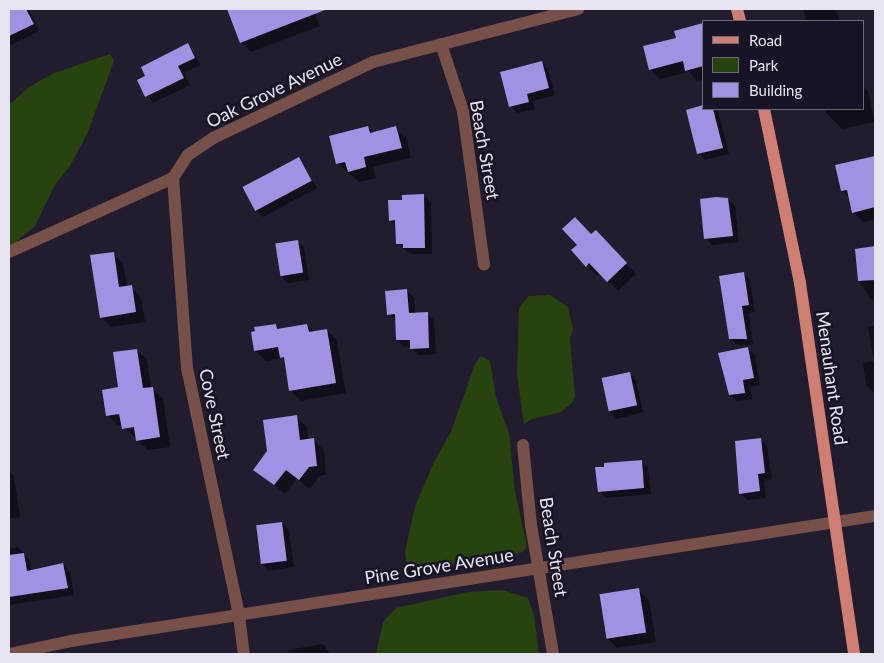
<!DOCTYPE html>
<html>
<head>
<meta charset="utf-8">
<style>
	body { margin:0 }
	#map { position:relative; width:884px; height:663px; overflow:hidden; background:#211d2f; font-family:Lato,sans-serif }
	div>[style] { position:absolute }
	.green>* { inset:0; background:#28430e }
	.shadow>* { inset:0; background:#0007 }
	.building>* { inset:0; background:#a290e2; transform-origin:0 0 }
	.minor>* { height:12px; margin:-6px; padding:0 6px; transform-origin:6px; border-radius:6px; background:#77504a }
	.major>* { height:12px; margin:-6px; padding:0 6px; transform-origin:6px; border-radius:6px; background:#ce7e73 }
	span { translate:-50% -50%; white-space:nowrap; text-align:center; line-height:1.15; -webkit-text-stroke:5px #181425; paint-order:stroke }
	.street-label { font-size:18px; color:#e7e5f2 }
	.frame { position:absolute; inset:0; border:10px solid #e7e5f2; pointer-events:none }
	.legend { position:absolute; left:702px; top:20px; width:162px; height:90px; box-sizing:border-box; background:#181425; border:1px solid #6b6877; margin:0; padding:6px 9px; list-style:none; font-size:15px; color:#e7e5f2 }
	.legend li { display:flex; align-items:center; gap:10px; height:25px }
	.legend b { width:25px; border:1px solid #6b6877 }
</style>
</head>
<body>
<div id="map">
	<div class="green">
		<div style="clip-path:polygon(110px 54px,114px 61px,87px 134px,70px 166px,55px 185px,35px 226px,18px 240px,9px 258px,9px 105px,29px 87px,54px 73px)"></div>
		<div style="clip-path:polygon(550px 295px,568px 307px,573px 329px,570px 339px,575px 396px,572px 403px,561px 412px,532px 419px,524px 424px,517px 375px,519px 308px,529px 296px)"></div>
		<div style="clip-path:polygon(481px 356px,490px 361px,496px 397px,509px 433px,515px 492px,527px 546px,523px 552px,473px 564px,449px 565px,437px 571px,407px 569px,405px 552px,415px 507px,434px 462px,451px 432px,475px 364px)"></div>
		<div style="clip-path:polygon(502px 590px,528px 598px,534px 615px,539px 654px,376px 654px,383px 622px,396px 608px,468px 592px)"></div>
	</div>
	<div class="shadow">
		<div style="clip-path:polygon(14px 9px,28px 9px,39px 31px,9px 46px,9px 11px)"></div>
		<div style="clip-path:polygon(292px 9px,294px 13px,294px 9px,306px 9px,311px 22px,309px 9px,313px 9px,320px 26px,251px 52px,241px 42px,229px 10px)"></div>
		<div style="clip-path:polygon(803px 9px,836px 9px,839px 21px,806px 21px)"></div>
		<div style="clip-path:polygon(703px 26px,703px 79px,697px 81px,689px 72px,660px 79px,650px 69px,677px 39px)"></div>
		<div style="clip-path:polygon(188px 45px,201px 65px,184px 73px,190px 85px,153px 103px,139px 81px)"></div>
		<div style="clip-path:polygon(541px 62px,548px 69px,555px 95px,533px 101px,535px 109px,517px 113px,511px 106px)"></div>
		<div style="clip-path:polygon(863px 86px,868px 91px,875px 122px,842px 129px,825px 112px,827px 109px,863px 109px)"></div>
		<div style="clip-path:polygon(703px 109px,718px 111px,729px 154px,705px 160px,698px 153px)"></div>
		<div style="clip-path:polygon(368px 127px,374px 133px,396px 128px,406px 138px,411px 158px,373px 167px,376px 178px,359px 182px,337px 163px)"></div>
		<div style="clip-path:polygon(875px 157px,875px 220px,863px 222px,853px 212px,850px 198px,843px 191px,837px 166px)"></div>
		<div style="clip-path:polygon(299px 159px,317px 188px,263px 217px,256px 210px)"></div>
		<div style="clip-path:polygon(424px 196px,431px 202px,432px 254px,411px 254px,397px 244px,397px 227px,390px 220px,403px 201px)"></div>
		<div style="clip-path:polygon(728px 199px,735px 206px,739px 242px,712px 245px,706px 238px)"></div>
		<div style="clip-path:polygon(592px 236px,606px 242px,636px 274px,618px 291px,600px 273px,597px 276px,587px 266px)"></div>
		<div style="clip-path:polygon(297px 241px,304px 248px,309px 280px,288px 283px,281px 276px)"></div>
		<div style="clip-path:polygon(875px 248px,875px 299px,871px 300px,859px 280px,856px 250px)"></div>
		<div style="clip-path:polygon(113px 253px,123px 263px,127px 287px,131px 287px,141px 297px,145px 322px,111px 327px,101px 317px)"></div>
		<div style="clip-path:polygon(744px 273px,750px 280px,755px 312px,749px 313px,753px 345px,737px 345px,730px 338px)"></div>
		<div style="clip-path:polygon(407px 291px,414px 297px,415px 314px,427px 314px,434px 320px,436px 354px,418px 355px,411px 346px,404px 347px,397px 340px,396px 321px,388px 314px)"></div>
		<div style="clip-path:polygon(276px 325px,280px 329px,307px 325px,315px 333px,327px 330px,337px 341px,346px 393px,301px 401px,291px 391px,286px 362px,282px 358px,266px 361px,255px 351px)"></div>
		<div style="clip-path:polygon(875px 326px,875px 394px,866px 385px,863px 363px,874px 361px,868px 327px)"></div>
		<div style="clip-path:polygon(748px 348px,755px 355px,760px 385px,750px 387px,752px 399px,737px 401px,730px 394px)"></div>
		<div style="clip-path:polygon(137px 350px,147px 360px,151px 388px,163px 398px,170px 447px,148px 450px,122px 425px,118px 425px,107px 415px)"></div>
		<div style="clip-path:polygon(629px 373px,636px 380px,643px 412px,617px 419px,610px 412px)"></div>
		<div style="clip-path:polygon(296px 416px,307px 427px,308px 440px,313px 440px,324px 450px,326px 475px,319px 476px,310px 489px,297px 479px,285px 494px,255px 469px)"></div>
		<div style="clip-path:polygon(760px 439px,767px 446px,772px 479px,764px 481px,766px 498px,747px 500px,740px 493px,737px 473px)"></div>
		<div style="clip-path:polygon(641px 461px,648px 468px,651px 494px,606px 498px,599px 491px)"></div>
		<div style="clip-path:polygon(9px 471px,14px 477px,20px 517px,9px 519px)"></div>
		<div style="clip-path:polygon(282px 523px,289px 530px,294px 567px,269px 571px,262px 564px,257px 527px)"></div>
		<div style="clip-path:polygon(18px 547px,30px 561px,32px 571px,63px 565px,70px 572px,74px 595px,9px 605px,9px 549px)"></div>
		<div style="clip-path:polygon(638px 590px,649px 600px,656px 642px,617px 648px,607px 638px)"></div>
		<div style="clip-path:polygon(323px 644px,330px 654px,289px 654px,288px 650px)"></div>
	</div>
	<div class="building">
		<div style="clip-path:polygon(9px 9px,26px 9px,34px 24px,9px 36px)"></div>
		<div style="clip-path:polygon(227px 9px,325px 9px,325px 10px,240px 43px)"></div>
		<div style="clip-path:polygon(703px 23px,703px 66px,685px 71px,683px 61px,649px 70px,643px 46px,676px 38px,674px 31px)"></div>
		<div style="clip-path:polygon(188px 43px,195px 58px,178px 66px,184px 78px,145px 97px,137px 80px,145px 76px,141px 67px)"></div>
		<div style="clip-path:polygon(542px 61px,549px 88px,527px 94px,529px 102px,509px 107px,500px 72px)"></div>
		<div style="clip-path:polygon(703px 105px,703px 109px,713px 109px,723px 148px,697px 154px,686px 110px)"></div>
		<div style="clip-path:polygon(368px 126px,370px 133px,396px 126px,402px 148px,364px 157px,366px 167px,348px 172px,345px 162px,336px 164px,329px 136px)"></div>
		<div style="clip-path:polygon(875px 156px,875px 207px,852px 213px,847px 190px,841px 191px,835px 165px)"></div>
		<div style="left:299px;top:157px;width:27px;height:64px;rotate:62deg"></div>
		<div style="clip-path:polygon(424px 194px,425px 248px,403px 248px,403px 244px,396px 244px,395px 220px,389px 221px,388px 200px,402px 200px,402px 195px)"></div>
		<div style="clip-path:polygon(716px 197px,728px 198px,733px 236px,704px 239px,700px 199px)"></div>
		<div style="clip-path:polygon(575px 217px,591px 234px,596px 230px,627px 263px,607px 282px,589px 263px,586px 267px,571px 250px,577px 245px,562px 229px)"></div>
		<div style="left:298px;top:240px;width:33px;height:23px;rotate:81deg"></div>
		<div style="clip-path:polygon(875px 246px,875px 280px,858px 281px,855px 249px)"></div>
		<div style="clip-path:polygon(114px 252px,119px 287px,132px 285px,136px 312px,100px 318px,90px 255px)"></div>
		<div style="clip-path:polygon(744px 272px,749px 305px,742px 306px,747px 339px,729px 339px,719px 276px)"></div>
		<div style="clip-path:polygon(407px 289px,409px 313px,428px 312px,429px 348px,410px 349px,410px 340px,396px 340px,395px 314px,387px 315px,385px 291px)"></div>
		<div style="clip-path:polygon(276px 324px,277px 329px,307px 324px,309px 332px,327px 329px,336px 383px,289px 391px,284px 357px,280px 358px,278px 347px,254px 351px,251px 332px,255px 331px,254px 327px)"></div>
		<div style="clip-path:polygon(748px 347px,754px 378px,743px 380px,745px 393px,729px 395px,718px 353px)"></div>
		<div style="clip-path:polygon(137px 349px,143px 388px,153px 387px,160px 437px,136px 441px,134px 427px,122px 429px,119px 414px,106px 416px,102px 390px,118px 387px,113px 352px)"></div>
		<div style="left:630px;top:372px;width:34px;height:29px;rotate:78deg"></div>
		<div style="clip-path:polygon(297px 415px,300px 440px,314px 438px,317px 466px,309px 467px,299px 480px,286px 470px,274px 485px,253px 470px,267px 451px,263px 420px)"></div>
		<div style="clip-path:polygon(761px 438px,765px 473px,758px 474px,760px 491px,739px 494px,735px 441px)"></div>
		<div style="clip-path:polygon(642px 460px,644px 488px,598px 492px,595px 467px,604px 467px,604px 463px)"></div>
		<div style="left:282px;top:522px;width:39px;height:26px;rotate:83deg"></div>
		<div style="clip-path:polygon(24px 553px,27px 571px,63px 563px,68px 588px,9px 597px,9px 555px)"></div>
		<div style="left:639px;top:588px;width:45px;height:40px;rotate:81deg"></div>
	</div>
	<div class="minor">
		<div style="left:441px;top:44px;width:71px;rotate:71.8deg"></div>
		<div style="left:463px;top:111px;width:155px;rotate:82.2deg"></div>
		<div style="left:173px;top:178px;width:191px;rotate:85.8deg"></div>
		<div style="left:187px;top:368px;width:252px;rotate:78.1deg"></div>
		<div style="left:239px;top:615px;width:39px;rotate:83deg"></div>
		<div style="left:9px;top:252px;width:180px;rotate:-24.3deg"></div>
		<div style="left:173px;top:178px;width:27px;rotate:-57deg"></div>
		<div style="left:188px;top:155px;width:30px;rotate:-34deg"></div>
		<div style="left:213px;top:138px;width:177px;rotate:-25.4deg"></div>
		<div style="left:373px;top:62px;width:212px;rotate:-14.5deg"></div>
		<div style="left:523px;top:445px;width:80px;rotate:84.3deg"></div>
		<div style="left:531px;top:525px;width:131px;rotate:80.3deg"></div>
		<div style="left:9px;top:654px;width:63px;rotate:-11.8deg"></div>
		<div style="left:71px;top:641px;width:814px;rotate:-8.84deg"></div>
	</div>
	<div class="major">
		<div style="left:737px;top:9px;width:12px;rotate:76deg"></div>
		<div style="left:764px;top:109px;width:178px;rotate:78.3deg"></div>
		<div style="left:800px;top:283px;width:375px;rotate:81.7deg"></div>
	</div>
	<div class="street-label">
		<span style="left:274px;top:90px;rotate:-26deg">Oak Grove Avenue</span>
		<span style="left:485px;top:150px;rotate:80deg">Beach Street</span>
		<span style="left:832px;top:378px;rotate:82deg">Menauhant Road</span>
		<span style="left:215px;top:414px;rotate:78deg">Cove Street</span>
		<span style="left:554px;top:547px;rotate:81deg">Beach Street</span>
		<span style="left:439px;top:566px;rotate:-9deg">Pine Grove Avenue</span>
	</div>
	<div class="frame"></div>
	<ul class="legend">
	<li><b style="height:6px;background:#ce7e73"></b>Road</li>
	<li><b style="height:14px;background:#28430e"></b>Park</li>
	<li><b style="height:14px;background:#a290e2"></b>Building</li>
	</ul>
</div>
</body>
</html>
